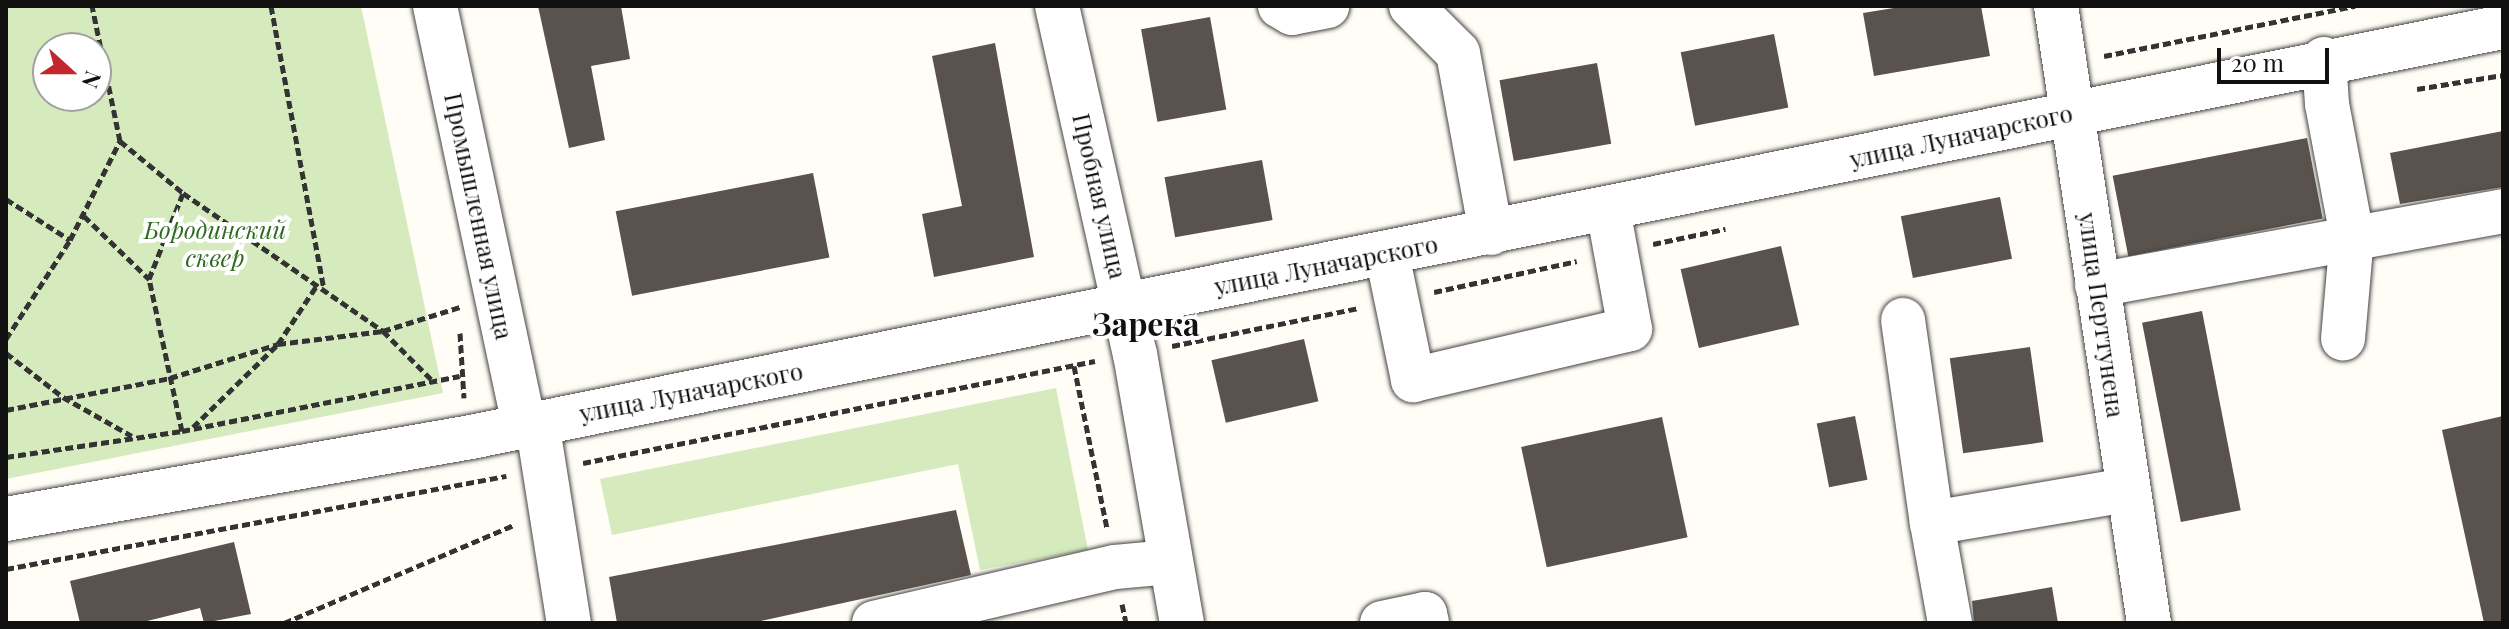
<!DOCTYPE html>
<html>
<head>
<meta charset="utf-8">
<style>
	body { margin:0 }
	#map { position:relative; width:2509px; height:629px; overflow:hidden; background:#fffdf5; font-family:"Playfair Display",serif }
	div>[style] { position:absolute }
	.green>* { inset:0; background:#d5ebbd }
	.building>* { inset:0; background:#5a524d; transform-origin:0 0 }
	.path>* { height:5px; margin-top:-2.5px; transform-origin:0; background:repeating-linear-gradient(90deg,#333 0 8px,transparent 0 12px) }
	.roads { filter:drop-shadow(0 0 2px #444) drop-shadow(0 0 2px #444) }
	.minor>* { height:44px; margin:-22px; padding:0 22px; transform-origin:22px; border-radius:22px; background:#fff }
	span { translate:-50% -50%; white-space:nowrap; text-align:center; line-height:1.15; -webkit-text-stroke:8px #fff; paint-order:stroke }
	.street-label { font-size:24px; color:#111 }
	.park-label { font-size:24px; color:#2f6b1f; font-style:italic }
	.district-label { font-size:32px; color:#111; font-weight:700 }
	.frame { position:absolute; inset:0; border:8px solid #111; pointer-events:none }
	.north { position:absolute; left:32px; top:32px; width:80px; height:80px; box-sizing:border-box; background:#fff; border:2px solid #a0a0a0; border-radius:50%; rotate:111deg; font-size:22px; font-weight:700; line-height:32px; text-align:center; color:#111 }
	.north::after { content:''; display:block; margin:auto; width:28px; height:36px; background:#c4262e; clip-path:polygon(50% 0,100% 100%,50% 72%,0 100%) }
	.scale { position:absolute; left:2217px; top:48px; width:112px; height:36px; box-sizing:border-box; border:4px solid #111; border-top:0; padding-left:10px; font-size:24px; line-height:28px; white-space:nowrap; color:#111; -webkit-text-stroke:6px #fff; paint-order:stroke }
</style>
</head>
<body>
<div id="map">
	<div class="green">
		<div style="clip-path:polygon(evenodd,6px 6px,361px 6px,443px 393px,6px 479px,6px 6px,48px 48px,96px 48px,96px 96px,48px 96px,48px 48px)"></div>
		<div style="clip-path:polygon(1056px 388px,1088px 550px,980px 570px,958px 464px,612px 535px,600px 479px)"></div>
	</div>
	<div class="building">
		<div style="clip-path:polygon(538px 6px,621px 6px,630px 59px,591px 66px,605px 140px,569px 148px)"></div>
		<div style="clip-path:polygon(1906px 6px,1981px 6px,1990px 56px,1874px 76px,1863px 13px)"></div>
		<div style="left:1210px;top:17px;width:94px;height:70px;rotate:80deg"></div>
		<div style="left:1774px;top:34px;width:75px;height:95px;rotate:79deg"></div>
		<div style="clip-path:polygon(995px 43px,1034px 257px,934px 277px,922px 214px,962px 206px,932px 56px)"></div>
		<div style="left:1597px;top:63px;width:82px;height:99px;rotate:80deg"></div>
		<div style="clip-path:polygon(2503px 131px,2503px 187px,2400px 204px,2390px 153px)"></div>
		<div style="left:2307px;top:138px;width:82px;height:198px;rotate:79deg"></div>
		<div style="left:1262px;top:160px;width:61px;height:99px;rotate:80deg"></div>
		<div style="left:813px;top:173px;width:86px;height:201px;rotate:79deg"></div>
		<div style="left:2000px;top:197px;width:63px;height:101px;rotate:79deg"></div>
		<div style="left:1781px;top:246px;width:81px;height:103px;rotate:77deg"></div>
		<div style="left:2202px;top:311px;width:203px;height:61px;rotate:79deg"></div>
		<div style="left:1304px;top:339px;width:64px;height:95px;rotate:77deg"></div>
		<div style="left:2030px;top:347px;width:96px;height:81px;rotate:82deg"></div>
		<div style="left:1855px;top:416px;width:65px;height:39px;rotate:79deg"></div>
		<div style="clip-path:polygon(2503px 416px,2503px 623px,2484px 623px,2442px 430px)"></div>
		<div style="left:1662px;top:417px;width:123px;height:144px;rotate:78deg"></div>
		<div style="clip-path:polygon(956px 510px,971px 575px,752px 623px,617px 623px,609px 577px)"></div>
		<div style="clip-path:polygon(234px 542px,251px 614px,204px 623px,200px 608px,139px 623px,80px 623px,70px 581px)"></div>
		<div style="clip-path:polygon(2052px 587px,2058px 623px,1974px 623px,1972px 601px)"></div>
	</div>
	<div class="path">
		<div style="left:271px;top:6px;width:287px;rotate:79.4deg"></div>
		<div style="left:2104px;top:56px;width:256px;rotate:-11.3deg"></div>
		<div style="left:2417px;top:89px;width:87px;rotate:-9.2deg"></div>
		<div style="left:120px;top:141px;width:82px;rotate:39.5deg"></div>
		<div style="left:183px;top:193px;width:243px;rotate:34.6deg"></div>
		<div style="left:383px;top:331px;width:72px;rotate:45deg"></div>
		<div style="left:6px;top:199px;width:76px;rotate:32.6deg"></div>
		<div style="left:84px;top:216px;width:91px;rotate:44.1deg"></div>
		<div style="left:1653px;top:244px;width:74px;rotate:-11.8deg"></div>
		<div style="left:1434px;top:292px;width:146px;rotate:-12.2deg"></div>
		<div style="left:460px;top:333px;width:65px;rotate:86.5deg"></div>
		<div style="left:6px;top:339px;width:118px;rotate:-57.1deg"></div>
		<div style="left:70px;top:240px;width:111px;rotate:-63.2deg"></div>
		<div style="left:120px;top:141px;width:138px;rotate:-101.7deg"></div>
		<div style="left:1172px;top:346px;width:190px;rotate:-11.5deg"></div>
		<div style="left:6px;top:353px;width:72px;rotate:37.7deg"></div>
		<div style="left:63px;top:397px;width:79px;rotate:29.5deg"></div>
		<div style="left:1074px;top:366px;width:165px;rotate:78.5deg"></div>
		<div style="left:6px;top:410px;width:167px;rotate:-11deg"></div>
		<div style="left:170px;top:378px;width:113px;rotate:-17.5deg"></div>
		<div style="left:278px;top:344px;width:106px;rotate:-7.1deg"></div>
		<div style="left:383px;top:331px;width:81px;rotate:-17.3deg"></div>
		<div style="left:193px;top:427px;width:119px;rotate:-44.3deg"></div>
		<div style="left:278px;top:344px;width:71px;rotate:-56.5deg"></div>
		<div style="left:182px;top:431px;width:156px;rotate:-102.2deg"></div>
		<div style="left:149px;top:279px;width:92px;rotate:-68.4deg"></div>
		<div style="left:6px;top:457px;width:178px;rotate:-8.4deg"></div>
		<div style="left:182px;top:431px;width:283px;rotate:-11.2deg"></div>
		<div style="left:583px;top:463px;width:522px;rotate:-11.27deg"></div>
		<div style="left:6px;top:569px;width:509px;rotate:-10.54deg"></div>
		<div style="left:1122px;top:604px;width:19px;rotate:78deg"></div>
		<div style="left:284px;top:623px;width:250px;rotate:-23.1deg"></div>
	</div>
	<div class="roads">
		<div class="minor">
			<div style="left:435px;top:6px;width:428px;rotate:78deg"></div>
			<div style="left:1057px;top:6px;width:357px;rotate:77.4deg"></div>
			<div style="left:1135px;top:354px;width:273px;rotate:80.1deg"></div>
			<div style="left:1280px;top:6px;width:14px;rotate:30deg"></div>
			<div style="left:1292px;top:13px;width:36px;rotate:-11deg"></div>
			<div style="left:1411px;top:6px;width:66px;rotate:45deg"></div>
			<div style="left:1458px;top:53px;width:183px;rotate:79.6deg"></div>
			<div style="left:2056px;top:6px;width:624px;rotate:81.43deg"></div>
			<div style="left:2324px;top:59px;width:45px;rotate:86.2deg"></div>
			<div style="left:2327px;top:104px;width:134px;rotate:79.3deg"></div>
			<div style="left:2352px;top:236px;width:103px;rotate:95deg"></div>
			<div style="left:1387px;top:254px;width:129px;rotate:78.3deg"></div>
			<div style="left:1413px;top:380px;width:223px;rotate:-13.2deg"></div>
			<div style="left:1630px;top:329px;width:122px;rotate:-100.4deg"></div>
			<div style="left:2097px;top:285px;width:413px;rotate:-10.3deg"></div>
			<div style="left:1903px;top:320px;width:205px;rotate:81.9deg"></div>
			<div style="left:1932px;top:523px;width:198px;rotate:-9.6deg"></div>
			<div style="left:537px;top:422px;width:204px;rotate:81deg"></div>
			<div style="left:6px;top:519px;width:472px;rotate:-10deg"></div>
			<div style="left:471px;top:437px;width:2073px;rotate:-11.41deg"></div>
			<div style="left:1932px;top:523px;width:102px;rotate:79.8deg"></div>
			<div style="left:874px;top:623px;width:247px;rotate:-13.1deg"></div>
			<div style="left:1115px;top:567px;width:55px;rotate:-5.2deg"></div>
			<div style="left:1382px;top:623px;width:44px;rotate:-11.8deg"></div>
			<div style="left:1425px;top:614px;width:9px;rotate:77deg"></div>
		</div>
	</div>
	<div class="street-label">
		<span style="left:1961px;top:136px;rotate:-12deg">улица Луначарского</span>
		<span style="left:1100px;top:196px;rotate:77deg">Пробная улица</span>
		<span style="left:479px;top:216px;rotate:78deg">Промышленная улица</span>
		<span style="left:1326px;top:265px;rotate:-11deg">улица Луначарского</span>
		<span style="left:2102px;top:315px;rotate:82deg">улица Перттунена</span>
		<span style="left:691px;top:392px;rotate:-11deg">улица Луначарского</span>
	</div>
	<div class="park-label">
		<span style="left:215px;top:244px">Бородинский<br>сквер</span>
	</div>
	<div class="district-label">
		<span style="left:1146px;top:323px">Зарека</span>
	</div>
	<div class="frame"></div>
	<div class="north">N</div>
	<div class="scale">20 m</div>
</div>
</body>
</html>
